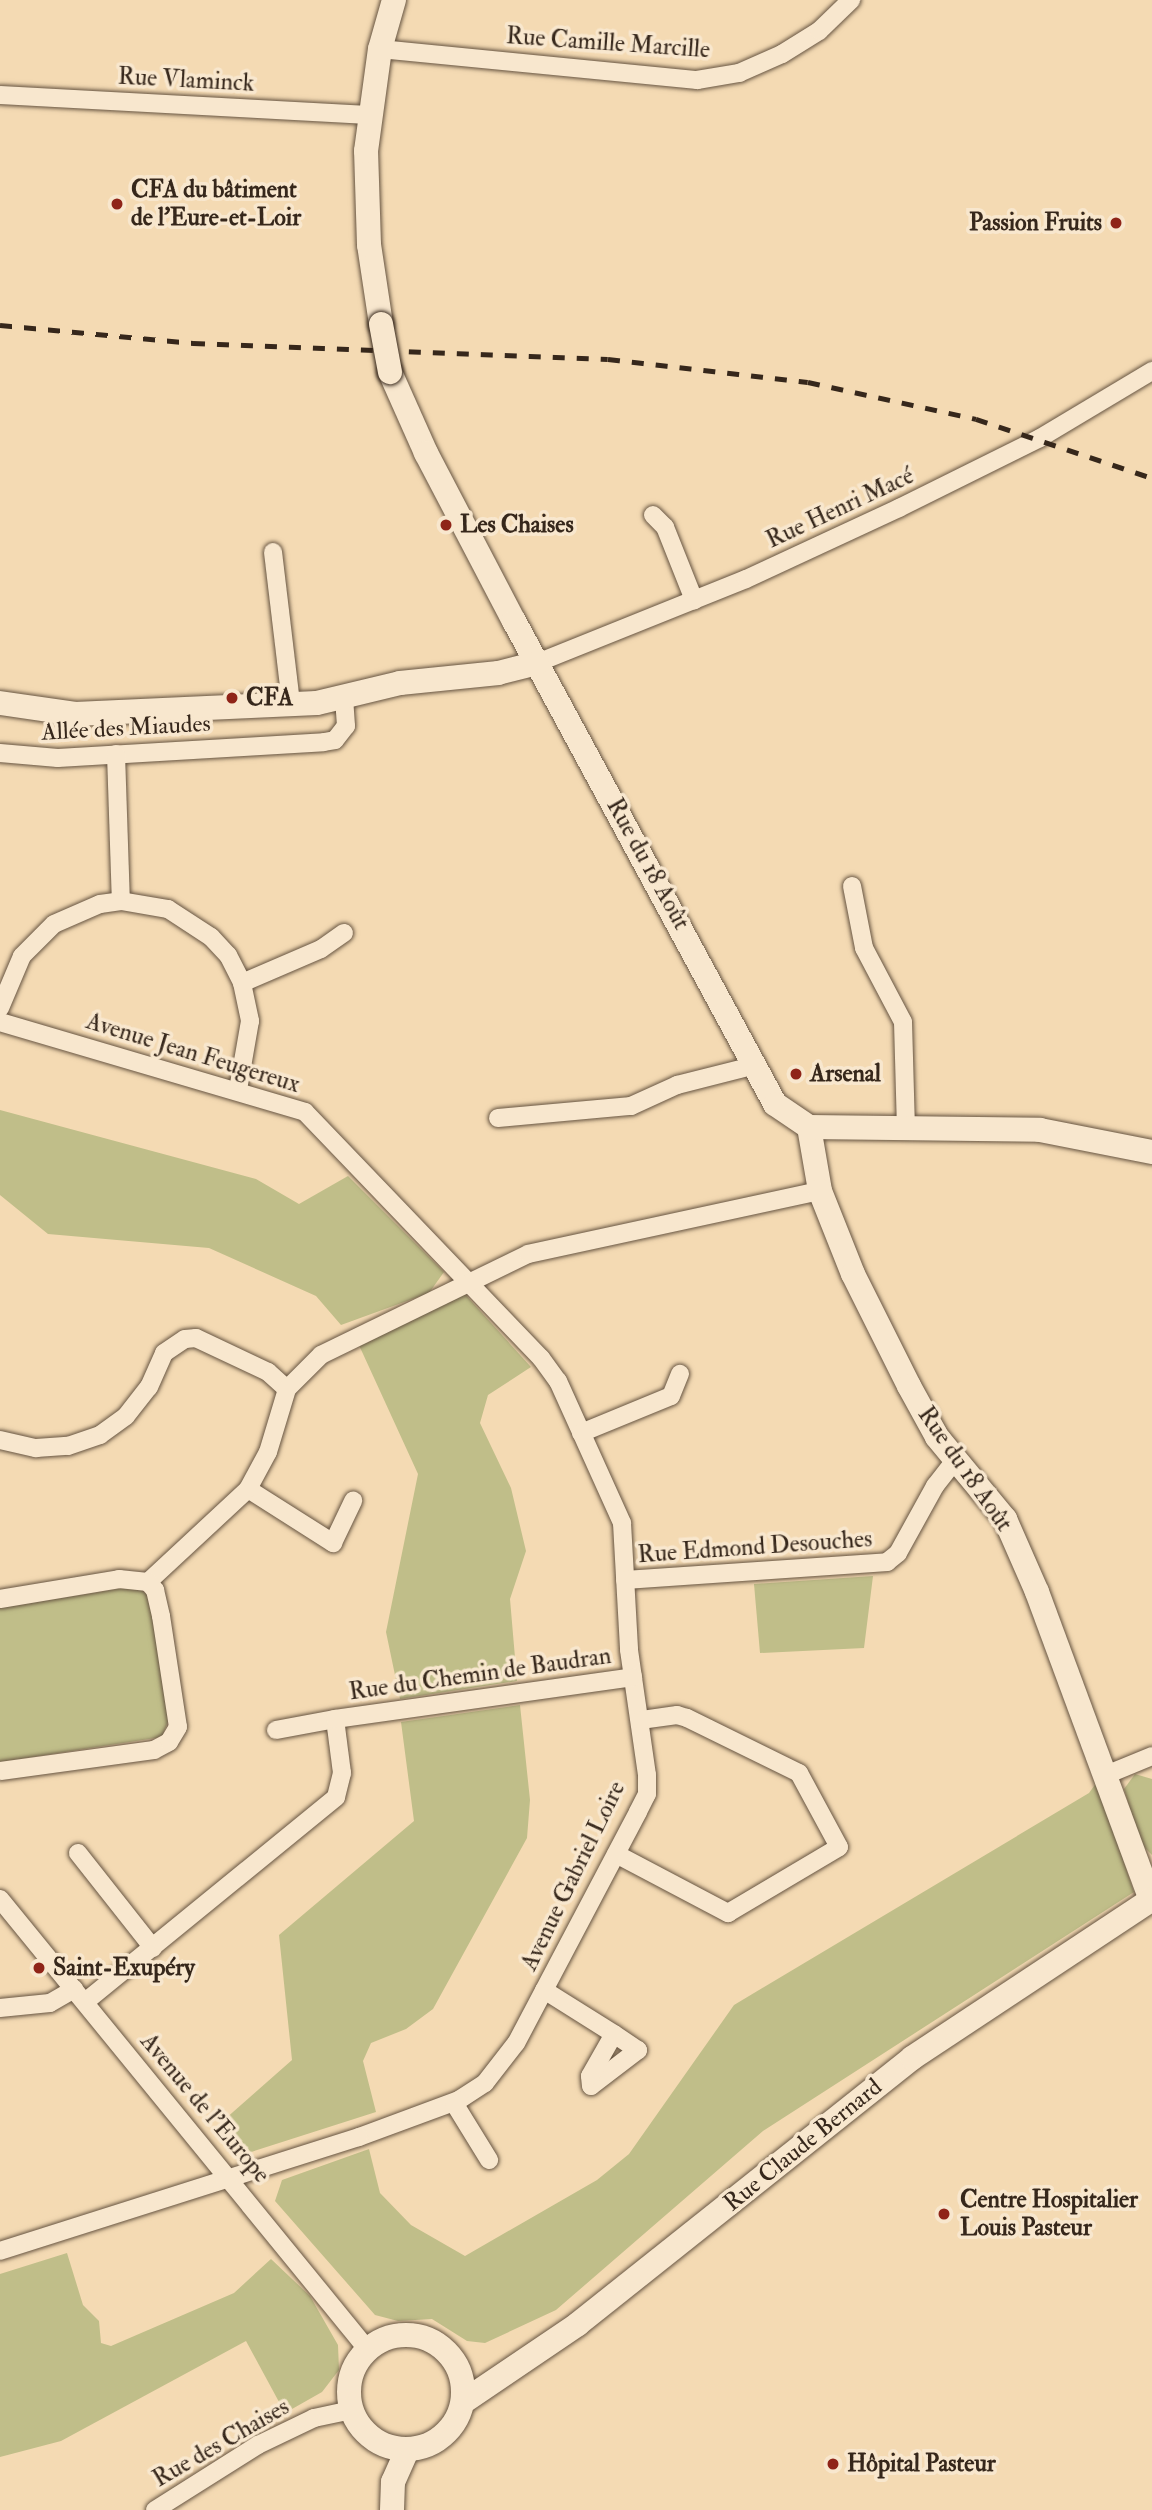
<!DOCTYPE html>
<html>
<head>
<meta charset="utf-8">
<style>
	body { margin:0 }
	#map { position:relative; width:1152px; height:2510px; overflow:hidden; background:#f4dab3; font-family:"IM FELL Double Pica",serif }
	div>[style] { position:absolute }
	.green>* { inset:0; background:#c0be89 }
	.roads { filter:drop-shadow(0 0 2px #665441) drop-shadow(0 0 2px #665441) }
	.street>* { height:18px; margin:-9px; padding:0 9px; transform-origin:9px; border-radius:9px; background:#f8e7ce }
	.secondary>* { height:24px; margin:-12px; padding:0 12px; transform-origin:12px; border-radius:12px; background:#f8e7ce }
	.secondary>.ring { margin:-12px; padding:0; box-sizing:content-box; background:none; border:24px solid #f8e7ce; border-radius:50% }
	.rail>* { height:4.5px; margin-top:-2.25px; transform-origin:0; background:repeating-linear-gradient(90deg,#36271b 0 12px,transparent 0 24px) }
	.bridges { filter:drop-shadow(0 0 2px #36271b) drop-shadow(0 0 2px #36271b) }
	.secondary-bridge>* { height:24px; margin:-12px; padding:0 12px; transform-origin:12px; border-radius:12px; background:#f8e7ce }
	.dots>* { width:19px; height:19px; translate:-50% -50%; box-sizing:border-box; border:4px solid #f8e7ce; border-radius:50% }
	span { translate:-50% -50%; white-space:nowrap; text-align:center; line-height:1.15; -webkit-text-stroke:7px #f8e7ce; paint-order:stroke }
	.street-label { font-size:24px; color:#36271b }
	.poi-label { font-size:24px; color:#36271b; font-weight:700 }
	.left { translate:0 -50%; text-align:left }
	.right { translate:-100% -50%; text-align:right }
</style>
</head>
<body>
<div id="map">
	<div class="green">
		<div style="clip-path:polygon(0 1110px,256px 1179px,299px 1204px,348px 1176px,444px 1272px,429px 1293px,341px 1325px,316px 1296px,209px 1248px,48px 1234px,0 1195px)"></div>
		<div style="clip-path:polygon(463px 1292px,531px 1367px,488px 1395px,480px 1423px,511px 1488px,526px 1551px,510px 1599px,517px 1681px,400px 1699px,386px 1632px,418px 1474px,358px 1343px)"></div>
		<div style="clip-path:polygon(873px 1576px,864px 1648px,760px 1653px,754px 1584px)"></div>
		<div style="clip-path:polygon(136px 1586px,149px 1596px,170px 1716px,162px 1737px,0 1762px,0 1608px)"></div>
		<div style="clip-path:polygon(520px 1705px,530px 1800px,527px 1838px,433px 2009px,406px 2029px,371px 2043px,363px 2061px,376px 2112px,245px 2154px,232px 2153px,216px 2127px,292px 2060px,279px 1935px,414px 1821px,401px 1722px)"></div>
		<div style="clip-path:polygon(1135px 1774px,1152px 1779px,1152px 1855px,1141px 1844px,1124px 1789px)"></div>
		<div style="clip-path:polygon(1097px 1782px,1134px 1892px,763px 2131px,556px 2310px,485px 2343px,467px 2341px,432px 2319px,398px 2321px,375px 2315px,275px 2201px,282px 2180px,369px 2149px,380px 2193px,411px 2225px,465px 2256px,597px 2180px,629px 2154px,734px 2005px,1089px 1793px)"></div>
		<div style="clip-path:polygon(67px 2253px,83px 2305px,99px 2321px,101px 2343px,111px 2346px,234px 2293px,271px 2259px,310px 2296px,338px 2345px,339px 2370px,322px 2392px,285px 2413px,246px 2341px,61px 2441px,0 2457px,0 2274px)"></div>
	</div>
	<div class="roads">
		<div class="street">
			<div style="left:380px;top:49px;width:319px;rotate:5.6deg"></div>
			<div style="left:697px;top:80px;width:43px;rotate:-9.5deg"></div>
			<div style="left:739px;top:73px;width:47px;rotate:-23.8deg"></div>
			<div style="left:782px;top:54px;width:44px;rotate:-31.9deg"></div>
			<div style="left:819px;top:31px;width:45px;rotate:-44.1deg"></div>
			<div style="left:0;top:95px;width:369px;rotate:3.1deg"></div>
			<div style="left:653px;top:515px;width:17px;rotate:45deg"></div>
			<div style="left:665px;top:527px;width:79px;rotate:68.3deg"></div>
			<div style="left:273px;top:552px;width:153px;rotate:83.2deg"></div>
			<div style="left:537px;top:663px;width:225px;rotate:-21.9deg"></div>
			<div style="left:746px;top:579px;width:169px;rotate:-24.9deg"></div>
			<div style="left:899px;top:508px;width:157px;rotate:-26.4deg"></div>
			<div style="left:1040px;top:438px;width:131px;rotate:-30.9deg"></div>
			<div style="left:0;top:753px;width:58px;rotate:4.9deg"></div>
			<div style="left:58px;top:758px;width:266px;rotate:-3.4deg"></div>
			<div style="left:324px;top:742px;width:11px;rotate:-10deg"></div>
			<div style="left:335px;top:740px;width:18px;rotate:-52deg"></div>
			<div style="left:346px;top:726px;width:28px;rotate:-94deg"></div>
			<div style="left:116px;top:754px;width:147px;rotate:88.1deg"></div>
			<div style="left:852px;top:886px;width:63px;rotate:79deg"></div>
			<div style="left:864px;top:948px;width:84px;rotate:62.2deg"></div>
			<div style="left:903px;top:1022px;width:109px;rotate:88.4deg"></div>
			<div style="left:242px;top:983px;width:86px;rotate:-23.3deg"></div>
			<div style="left:321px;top:949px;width:28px;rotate:-35deg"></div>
			<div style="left:0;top:1008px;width:56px;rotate:-67.1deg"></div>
			<div style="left:22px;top:956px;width:45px;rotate:-45deg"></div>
			<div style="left:54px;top:924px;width:50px;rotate:-23.5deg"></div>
			<div style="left:100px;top:904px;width:21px;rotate:-8deg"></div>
			<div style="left:121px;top:901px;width:48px;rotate:9.7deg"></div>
			<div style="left:168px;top:909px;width:51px;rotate:33.1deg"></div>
			<div style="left:211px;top:937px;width:25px;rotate:47deg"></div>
			<div style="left:228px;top:955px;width:31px;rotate:63deg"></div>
			<div style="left:242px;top:983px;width:39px;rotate:78deg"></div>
			<div style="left:250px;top:1021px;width:70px;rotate:99.9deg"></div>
			<div style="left:0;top:1022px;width:318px;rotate:16.4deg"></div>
			<div style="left:305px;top:1112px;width:341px;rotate:46.2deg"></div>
			<div style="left:541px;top:1358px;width:29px;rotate:54deg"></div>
			<div style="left:558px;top:1381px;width:156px;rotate:65.7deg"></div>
			<div style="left:622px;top:1523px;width:127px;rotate:86.8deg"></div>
			<div style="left:629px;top:1650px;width:126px;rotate:81.8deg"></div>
			<div style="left:647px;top:1775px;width:19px;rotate:90deg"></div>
			<div style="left:647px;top:1794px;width:20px;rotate:117deg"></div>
			<div style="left:638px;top:1812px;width:261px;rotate:117.8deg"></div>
			<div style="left:516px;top:2043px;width:51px;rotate:127.8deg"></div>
			<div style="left:485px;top:2083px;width:31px;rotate:147deg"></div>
			<div style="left:459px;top:2100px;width:107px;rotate:159.7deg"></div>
			<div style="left:359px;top:2137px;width:377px;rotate:162.4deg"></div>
			<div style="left:498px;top:1118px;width:134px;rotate:-5.2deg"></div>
			<div style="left:631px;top:1106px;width:51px;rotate:-24.5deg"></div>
			<div style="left:677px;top:1085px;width:81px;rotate:-14.2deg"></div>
			<div style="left:581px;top:1433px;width:97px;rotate:-22.3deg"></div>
			<div style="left:671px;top:1396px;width:24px;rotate:-68deg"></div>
			<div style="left:0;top:1440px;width:37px;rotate:13deg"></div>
			<div style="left:36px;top:1448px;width:32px;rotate:-4deg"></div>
			<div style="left:68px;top:1446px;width:34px;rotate:-19deg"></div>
			<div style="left:100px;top:1435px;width:32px;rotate:-36deg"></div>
			<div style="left:126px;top:1416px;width:37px;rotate:-52deg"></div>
			<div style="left:149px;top:1387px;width:37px;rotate:-66deg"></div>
			<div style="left:164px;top:1353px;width:25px;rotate:-34deg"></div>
			<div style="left:185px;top:1339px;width:11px;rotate:-5deg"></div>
			<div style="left:196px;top:1338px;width:80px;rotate:25.3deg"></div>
			<div style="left:268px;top:1372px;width:25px;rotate:42deg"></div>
			<div style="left:248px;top:1489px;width:101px;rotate:32.4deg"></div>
			<div style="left:333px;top:1543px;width:47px;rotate:-64.5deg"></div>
			<div style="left:625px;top:1580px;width:263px;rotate:-3.9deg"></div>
			<div style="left:887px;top:1562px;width:14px;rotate:-39deg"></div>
			<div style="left:898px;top:1553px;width:77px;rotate:-61.1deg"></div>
			<div style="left:935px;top:1486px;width:36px;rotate:-52deg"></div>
			<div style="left:148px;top:1582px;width:137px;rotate:-42.9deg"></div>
			<div style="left:248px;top:1489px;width:42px;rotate:-61.6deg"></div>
			<div style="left:268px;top:1452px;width:66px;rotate:-73.2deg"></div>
			<div style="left:287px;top:1389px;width:48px;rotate:-45deg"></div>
			<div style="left:321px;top:1355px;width:230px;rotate:-26deg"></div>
			<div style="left:528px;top:1254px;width:299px;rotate:-12.2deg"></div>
			<div style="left:0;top:1599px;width:121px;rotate:-9.5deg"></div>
			<div style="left:119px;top:1579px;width:29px;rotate:6deg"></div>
			<div style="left:148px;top:1582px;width:11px;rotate:49deg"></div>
			<div style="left:155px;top:1590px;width:27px;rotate:77deg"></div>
			<div style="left:161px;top:1616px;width:112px;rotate:81.3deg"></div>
			<div style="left:178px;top:1727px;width:17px;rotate:121deg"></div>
			<div style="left:169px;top:1742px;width:17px;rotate:152deg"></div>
			<div style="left:154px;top:1750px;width:155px;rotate:172.2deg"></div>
			<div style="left:276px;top:1730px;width:60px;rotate:-10.6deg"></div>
			<div style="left:1106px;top:1775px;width:50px;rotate:-22.4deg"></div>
			<div style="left:78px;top:1853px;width:121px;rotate:51.7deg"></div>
			<div style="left:616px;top:1854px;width:127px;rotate:27.8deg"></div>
			<div style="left:728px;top:1913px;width:129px;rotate:-30.7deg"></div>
			<div style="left:839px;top:1847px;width:84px;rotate:-118.4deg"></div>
			<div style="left:799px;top:1773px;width:125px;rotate:-153.8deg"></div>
			<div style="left:687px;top:1718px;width:10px;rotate:-163deg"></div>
			<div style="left:677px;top:1715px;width:37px;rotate:172deg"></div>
			<div style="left:0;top:1899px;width:582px;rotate:50.79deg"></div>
			<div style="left:544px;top:1990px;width:83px;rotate:32.2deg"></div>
			<div style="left:614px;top:2034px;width:29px;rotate:34deg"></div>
			<div style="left:638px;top:2050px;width:59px;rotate:142.5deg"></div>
			<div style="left:591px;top:2086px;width:10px;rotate:-96deg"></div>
			<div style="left:590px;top:2076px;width:48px;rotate:-60.3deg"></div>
			<div style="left:85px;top:2002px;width:324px;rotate:-39.2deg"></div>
			<div style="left:336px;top:1797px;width:25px;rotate:-76deg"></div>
			<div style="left:342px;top:1773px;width:54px;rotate:-97.4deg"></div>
			<div style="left:335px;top:1719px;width:301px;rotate:-8deg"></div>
			<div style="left:0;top:2008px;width:50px;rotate:-5.7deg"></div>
			<div style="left:50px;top:2003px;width:28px;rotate:-30deg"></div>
			<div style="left:454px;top:2103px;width:67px;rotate:58.4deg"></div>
			<div style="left:155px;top:2510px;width:122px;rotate:-32.3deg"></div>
			<div style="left:258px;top:2445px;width:62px;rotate:-25.7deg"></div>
			<div style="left:314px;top:2418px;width:39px;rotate:-12deg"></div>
		</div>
		<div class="secondary">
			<div style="left:381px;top:324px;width:80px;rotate:-98.6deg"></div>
			<div style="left:369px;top:245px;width:94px;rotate:-91.8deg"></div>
			<div style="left:366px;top:151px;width:103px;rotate:-82.2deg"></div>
			<div style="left:380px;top:49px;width:51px;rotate:-74.1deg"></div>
			<div style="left:390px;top:372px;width:89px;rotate:66deg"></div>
			<div style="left:426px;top:453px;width:190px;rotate:62.4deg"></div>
			<div style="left:514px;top:621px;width:549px;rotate:61.61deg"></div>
			<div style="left:775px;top:1104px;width:41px;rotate:34.1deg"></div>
			<div style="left:809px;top:1127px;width:65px;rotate:80.2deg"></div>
			<div style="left:820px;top:1191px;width:89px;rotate:68.3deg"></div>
			<div style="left:853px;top:1274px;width:125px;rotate:63.4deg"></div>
			<div style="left:909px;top:1386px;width:58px;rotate:61.2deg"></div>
			<div style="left:937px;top:1437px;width:107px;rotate:50.3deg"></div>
			<div style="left:1005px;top:1519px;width:80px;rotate:66.3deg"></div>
			<div style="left:1037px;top:1592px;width:328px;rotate:69.7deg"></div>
			<div style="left:0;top:703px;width:76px;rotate:8.3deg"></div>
			<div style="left:75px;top:714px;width:242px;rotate:-2.6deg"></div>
			<div style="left:317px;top:703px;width:85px;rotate:-13.5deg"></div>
			<div style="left:400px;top:683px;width:99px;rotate:-5.8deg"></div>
			<div style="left:498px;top:673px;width:40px;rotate:-14.4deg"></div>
			<div style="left:809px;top:1127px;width:231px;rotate:0.7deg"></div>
			<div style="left:1040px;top:1130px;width:114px;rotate:11.1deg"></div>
			<div class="ring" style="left:349px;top:2335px;width:90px;height:90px"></div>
			<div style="left:463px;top:2402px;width:139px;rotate:-34.1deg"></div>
			<div style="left:578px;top:2324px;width:427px;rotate:-38.5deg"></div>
			<div style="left:912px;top:2058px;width:288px;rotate:-33.5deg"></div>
			<div style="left:392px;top:2510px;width:28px;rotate:-88deg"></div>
			<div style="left:393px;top:2482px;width:36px;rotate:-66deg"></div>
		</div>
	</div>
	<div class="rail">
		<div style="left:0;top:325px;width:194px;rotate:5.3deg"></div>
		<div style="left:193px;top:343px;width:415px;rotate:2.2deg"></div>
		<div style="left:608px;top:359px;width:201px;rotate:6.6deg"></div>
		<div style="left:808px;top:382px;width:172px;rotate:12.4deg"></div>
		<div style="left:976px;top:419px;width:186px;rotate:18.5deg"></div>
	</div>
	<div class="bridges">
		<div class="secondary-bridge">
			<div style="left:381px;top:324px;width:49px;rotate:79.4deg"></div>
		</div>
	</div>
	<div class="dots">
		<div style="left:117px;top:204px;background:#8f2418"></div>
		<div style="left:1116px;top:223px;background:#8f2418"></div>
		<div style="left:446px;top:525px;background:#8f2418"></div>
		<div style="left:232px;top:698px;background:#8f2418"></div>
		<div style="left:796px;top:1074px;background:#8f2418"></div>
		<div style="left:39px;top:1968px;background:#8f2418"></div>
		<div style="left:944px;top:2214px;background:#8f2418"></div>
		<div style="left:833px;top:2464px;background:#8f2418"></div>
	</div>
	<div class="street-label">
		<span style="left:608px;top:43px;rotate:4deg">Rue Camille Marcille</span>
		<span style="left:186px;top:80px;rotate:3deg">Rue Vlaminck</span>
		<span style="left:840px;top:508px;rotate:-25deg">Rue Henri Macé</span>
		<span style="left:126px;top:728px;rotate:-3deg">Allée des Miaudes</span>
		<span style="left:648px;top:864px;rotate:61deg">Rue du 18 Août</span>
		<span style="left:193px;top:1053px;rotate:17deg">Avenue Jean Feugereux</span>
		<span style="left:965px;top:1469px;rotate:55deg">Rue du 18 Août</span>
		<span style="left:755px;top:1547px;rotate:-4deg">Rue Edmond Desouches</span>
		<span style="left:480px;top:1674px;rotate:-8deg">Rue du Chemin de Baudran</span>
		<span style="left:573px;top:1876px;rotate:-64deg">Avenue Gabriel Loire</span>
		<span style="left:205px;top:2108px;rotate:50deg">Avenue de l'Europe</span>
		<span style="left:803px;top:2145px;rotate:-39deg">Rue Claude Bernard</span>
		<span style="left:221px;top:2443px;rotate:-30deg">Rue des Chaises</span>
	</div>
	<div class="poi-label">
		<span class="left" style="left:131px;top:204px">CFA du bâtiment<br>de l'Eure-et-Loir</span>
		<span class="right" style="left:1102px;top:223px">Passion Fruits</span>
		<span class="left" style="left:460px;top:525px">Les Chaises</span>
		<span class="left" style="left:246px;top:698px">CFA</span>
		<span class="left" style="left:810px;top:1074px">Arsenal</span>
		<span class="left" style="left:53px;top:1968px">Saint-Exupéry</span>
		<span class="left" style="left:960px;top:2214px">Centre Hospitalier<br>Louis Pasteur</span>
		<span class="left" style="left:847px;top:2464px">Hôpital Pasteur</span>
	</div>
</div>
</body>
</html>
